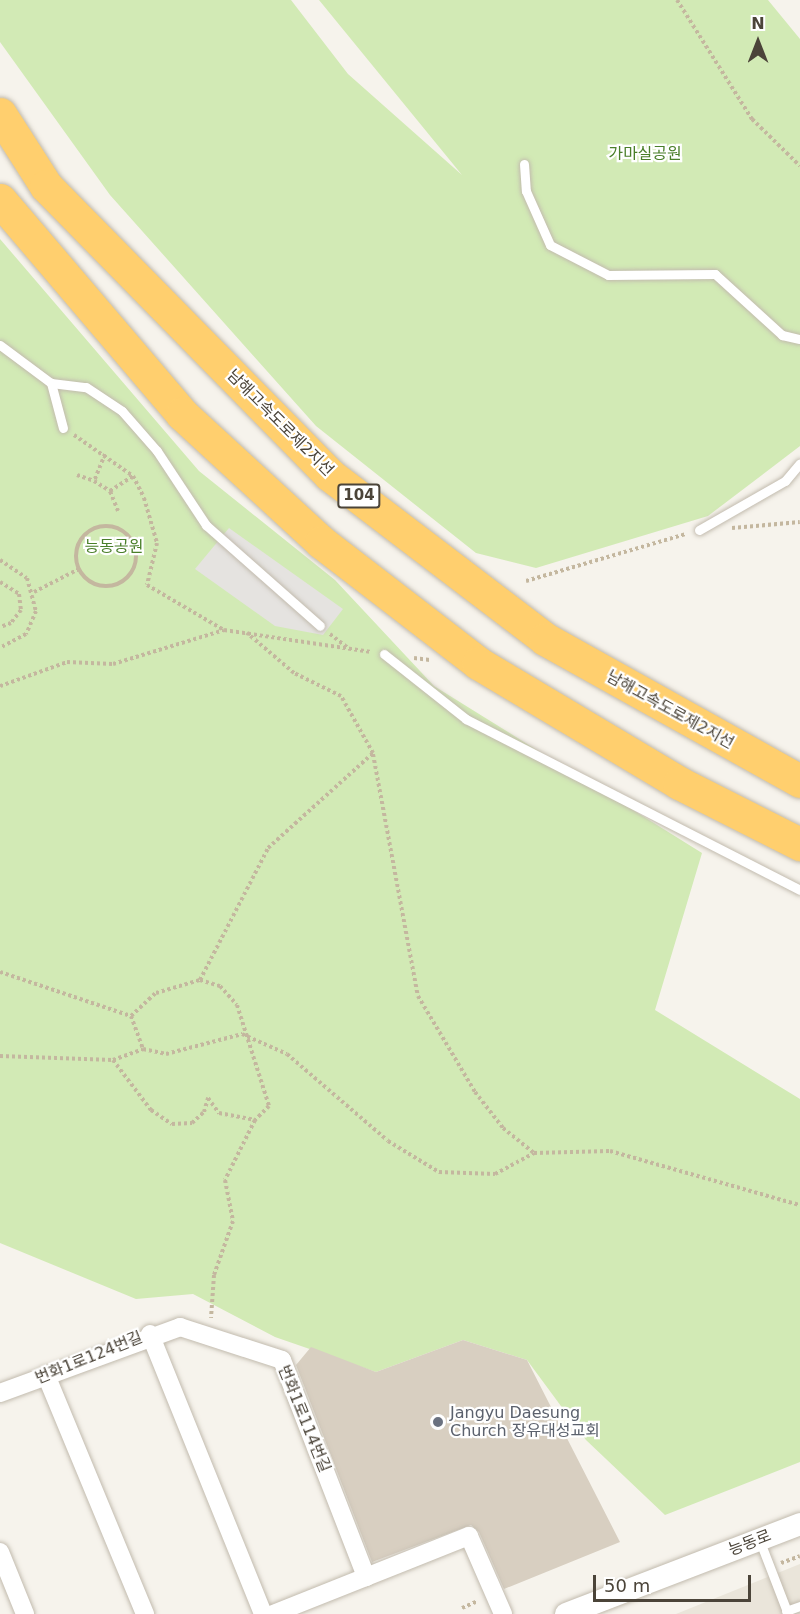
<!DOCTYPE html>
<html>
<head>
<meta charset="utf-8">
<style>
	body { margin:0 }
	#map { position:relative; width:800px; height:1614px; overflow:hidden; background:#f6f3ec; font-family:"DejaVu Sans","Noto Sans KR",sans-serif }
	div>[style] { position:absolute }
	.residential>* { inset:0; background:#eae5da }
	.green>* { inset:0; background:#d2eab5 }
	.parking>* { inset:0; background:#e5e3e0 }
	.building>* { inset:0; background:#d8cfc1 }
	.path>* { height:4px; margin-top:-2px; transform-origin:0; background:repeating-linear-gradient(90deg,#c4b79f 0 3px,transparent 0 6px) }
	.path>.ring { margin:-2px; padding:0; box-sizing:content-box; background:none; border:4px solid #c4b79f; border-radius:50% }
	.roads { filter:drop-shadow(0 0 2px #c2bbae) drop-shadow(0 0 2px #c2bbae) }
	.service>* { height:9px; margin:-4.5px; padding:0 4.5px; transform-origin:4.5px; border-radius:4.5px; background:#fff }
	.minor>* { height:18px; margin:-9px; padding:0 9px; transform-origin:9px; border-radius:9px; background:#fff }
	.tertiary>* { height:22px; margin:-11px; padding:0 11px; transform-origin:11px; border-radius:11px; background:#fff }
	.motorway>* { height:33px; margin:-16.5px; padding:0 16.5px; transform-origin:16.5px; border-radius:16.5px; background:#ffcf6e }
	.dots>* { width:16px; height:16px; translate:-50% -50%; box-sizing:border-box; border:3px solid #fff; border-radius:50% }
	span { translate:-50% -50%; white-space:nowrap; text-align:center; line-height:1.15; -webkit-text-stroke:4.5px #fff; paint-order:stroke }
	.shield-label span { padding:2px 4px; background:#fff; border:2px solid; border-radius:4px; -webkit-text-stroke-width:0 }
	.shield-label { font-size:15px; color:#4b4439; font-weight:700 }
	.park-label { font-size:16px; color:#4a7f2a }
	.street-label { font-size:16px; color:#4b4439 }
	.worship-label { font-size:16px; color:#5b616d }
	.left { translate:0 -50%; text-align:left }
	.north { position:absolute; left:728px; top:12px; width:60px; height:60px; -webkit-text-stroke:4px #fff; paint-order:stroke; rotate:0deg; font-size:16px; font-weight:700; line-height:24px; text-align:center; color:#4b4439 }
	.north::after { content:''; display:block; margin:auto; width:21px; height:27px; background:#4b4439; clip-path:polygon(50% 0,100% 100%,50% 72%,0 100%) }
	.scale { position:absolute; left:593px; top:1575px; width:158px; height:27px; box-sizing:border-box; border:3px solid #4b4439; border-top:0; padding-left:8px; font-size:18px; line-height:21px; white-space:nowrap; color:#4b4439; -webkit-text-stroke:4px #fff; paint-order:stroke }
</style>
</head>
<body>
<div id="map">
	<div class="residential">
		<div style="clip-path:polygon(800px 1564px,800px 1614px,676px 1614px)"></div>
	</div>
	<div class="green">
		<div style="clip-path:polygon(0 0,291px 0,348px 74px,462px 175px,319px 0,768px 0,800px 39px,800px 446px,708px 516px,536px 568px,476px 553px,316px 426px,110px 195px,0 42px)"></div>
		<div style="clip-path:polygon(0 239px,199px 471px,335px 580px,434px 686px,702px 853px,655px 1010px,800px 1099px,800px 1462px,665px 1515px,586px 1440px,527px 1360px,463px 1340px,376px 1372px,275px 1337px,193px 1294px,136px 1299px,0 1243px)"></div>
	</div>
	<div class="parking">
		<div style="clip-path:polygon(229px 528px,343px 609px,323px 635px,275px 626px,195px 569px)"></div>
	</div>
	<div class="building">
		<div style="clip-path:polygon(463px 1340px,527px 1360px,620px 1542px,504px 1589px,479px 1532px,471px 1525px,372px 1562px,296px 1365px,311px 1347px,376px 1372px)"></div>
	</div>
	<div class="path">
		<div style="left:677px;top:0;width:141px;rotate:57.8deg"></div>
		<div style="left:752px;top:119px;width:67px;rotate:44.4deg"></div>
		<div style="left:74px;top:435px;width:72px;rotate:34.8deg"></div>
		<div style="left:133px;top:476px;width:25px;rotate:63deg"></div>
		<div style="left:144px;top:498px;width:47px;rotate:73.9deg"></div>
		<div style="left:157px;top:543px;width:43px;rotate:103.4deg"></div>
		<div style="left:147px;top:585px;width:89px;rotate:30.3deg"></div>
		<div style="left:224px;top:630px;width:149px;rotate:8.5deg"></div>
		<div style="left:105px;top:454px;width:29px;rotate:112deg"></div>
		<div style="left:94px;top:481px;width:19px;rotate:32deg"></div>
		<div style="left:77px;top:475px;width:18px;rotate:19deg"></div>
		<div style="left:118px;top:511px;width:22px;rotate:-112deg"></div>
		<div style="left:110px;top:491px;width:27px;rotate:-33deg"></div>
		<div class="ring" style="left:76px;top:526px;width:56px;height:56px"></div>
		<div style="left:732px;top:528px;width:68px;rotate:-5deg"></div>
		<div style="left:0;top:560px;width:32px;rotate:34deg"></div>
		<div style="left:27px;top:578px;width:34px;rotate:75deg"></div>
		<div style="left:36px;top:611px;width:25px;rotate:113deg"></div>
		<div style="left:26px;top:634px;width:30px;rotate:152deg"></div>
		<div style="left:526px;top:581px;width:167px;rotate:-16.4deg"></div>
		<div style="left:0;top:582px;width:22px;rotate:32deg"></div>
		<div style="left:19px;top:594px;width:16px;rotate:83deg"></div>
		<div style="left:21px;top:610px;width:16px;rotate:128deg"></div>
		<div style="left:11px;top:623px;width:12px;rotate:160deg"></div>
		<div style="left:34px;top:592px;width:51px;rotate:-27.1deg"></div>
		<div style="left:330px;top:634px;width:23px;rotate:38deg"></div>
		<div style="left:414px;top:658px;width:16px;rotate:7deg"></div>
		<div style="left:0;top:686px;width:71px;rotate:-19.7deg"></div>
		<div style="left:67px;top:662px;width:46px;rotate:2.5deg"></div>
		<div style="left:113px;top:664px;width:116px;rotate:-17deg"></div>
		<div style="left:373px;top:754px;width:246px;rotate:79.5deg"></div>
		<div style="left:418px;top:996px;width:112px;rotate:59.3deg"></div>
		<div style="left:475px;top:1092px;width:46px;rotate:52.1deg"></div>
		<div style="left:503px;top:1128px;width:40px;rotate:39deg"></div>
		<div style="left:0;top:972px;width:138px;rotate:18.6deg"></div>
		<div style="left:131px;top:1016px;width:34px;rotate:-43deg"></div>
		<div style="left:156px;top:993px;width:46px;rotate:-16.5deg"></div>
		<div style="left:200px;top:980px;width:148px;rotate:-62.7deg"></div>
		<div style="left:268px;top:848px;width:142px;rotate:-42.1deg"></div>
		<div style="left:373px;top:753px;width:65px;rotate:-119.3deg"></div>
		<div style="left:341px;top:696px;width:52px;rotate:-153.9deg"></div>
		<div style="left:294px;top:673px;width:62px;rotate:-139.6deg"></div>
		<div style="left:200px;top:980px;width:21px;rotate:17deg"></div>
		<div style="left:220px;top:986px;width:25px;rotate:48deg"></div>
		<div style="left:237px;top:1005px;width:106px;rotate:72.4deg"></div>
		<div style="left:269px;top:1106px;width:20px;rotate:135deg"></div>
		<div style="left:131px;top:1016px;width:35px;rotate:70deg"></div>
		<div style="left:143px;top:1049px;width:24px;rotate:12deg"></div>
		<div style="left:166px;top:1054px;width:79px;rotate:-14.7deg"></div>
		<div style="left:242px;top:1034px;width:49px;rotate:24deg"></div>
		<div style="left:287px;top:1054px;width:133px;rotate:40.7deg"></div>
		<div style="left:388px;top:1141px;width:60px;rotate:31.3deg"></div>
		<div style="left:439px;top:1172px;width:56px;rotate:2deg"></div>
		<div style="left:495px;top:1174px;width:44px;rotate:-28.3deg"></div>
		<div style="left:534px;top:1153px;width:76px;rotate:-1.5deg"></div>
		<div style="left:610px;top:1151px;width:198px;rotate:15.9deg"></div>
		<div style="left:0;top:1056px;width:113px;rotate:2deg"></div>
		<div style="left:113px;top:1060px;width:63px;rotate:52.8deg"></div>
		<div style="left:151px;top:1110px;width:25px;rotate:34deg"></div>
		<div style="left:172px;top:1124px;width:20px;rotate:-3deg"></div>
		<div style="left:192px;top:1123px;width:16px;rotate:-43deg"></div>
		<div style="left:204px;top:1112px;width:15px;rotate:-74deg"></div>
		<div style="left:208px;top:1098px;width:19px;rotate:54deg"></div>
		<div style="left:219px;top:1113px;width:37px;rotate:11deg"></div>
		<div style="left:255px;top:1120px;width:67px;rotate:116.6deg"></div>
		<div style="left:225px;top:1180px;width:42px;rotate:79deg"></div>
		<div style="left:233px;top:1221px;width:57px;rotate:109.4deg"></div>
		<div style="left:214px;top:1275px;width:43px;rotate:94deg"></div>
		<div style="left:113px;top:1060px;width:32px;rotate:-20deg"></div>
		<div style="left:781px;top:1563px;width:20px;rotate:-20deg"></div>
		<div style="left:462px;top:1608px;width:17px;rotate:-24deg"></div>
	</div>
	<div class="roads">
		<div class="service">
			<div style="left:524px;top:164px;width:27px;rotate:86deg"></div>
			<div style="left:526px;top:191px;width:59px;rotate:66deg"></div>
			<div style="left:550px;top:245px;width:65px;rotate:27.3deg"></div>
			<div style="left:608px;top:275px;width:107px;rotate:-0.5deg"></div>
			<div style="left:715px;top:274px;width:91px;rotate:42.3deg"></div>
			<div style="left:782px;top:335px;width:18px;rotate:13deg"></div>
			<div style="left:0;top:345px;width:64px;rotate:36.7deg"></div>
			<div style="left:63px;top:428px;width:47px;rotate:-104.9deg"></div>
			<div style="left:51px;top:383px;width:35px;rotate:7deg"></div>
			<div style="left:86px;top:387px;width:43px;rotate:33.7deg"></div>
			<div style="left:122px;top:411px;width:53px;rotate:48.8deg"></div>
			<div style="left:157px;top:451px;width:89px;rotate:56.5deg"></div>
			<div style="left:206px;top:525px;width:152px;rotate:41.5deg"></div>
			<div style="left:699px;top:530px;width:99px;rotate:-29.7deg"></div>
			<div style="left:785px;top:481px;width:23px;rotate:-50deg"></div>
			<div style="left:384px;top:654px;width:105px;rotate:38.4deg"></div>
			<div style="left:466px;top:719px;width:375px;rotate:27.1deg"></div>
			<div style="left:759px;top:1539px;width:80px;rotate:68.9deg"></div>
			<div style="left:786px;top:1611px;width:15px;rotate:-20deg"></div>
		</div>
		<div class="minor">
			<div style="left:150px;top:1334px;width:302px;rotate:68deg"></div>
			<div style="left:46px;top:1375px;width:259px;rotate:67.5deg"></div>
			<div style="left:0;top:1393px;width:192px;rotate:-20.1deg"></div>
			<div style="left:180px;top:1327px;width:107px;rotate:17.9deg"></div>
			<div style="left:282px;top:1360px;width:233px;rotate:68.8deg"></div>
			<div style="left:0;top:1552px;width:67px;rotate:68deg"></div>
			<div style="left:273px;top:1614px;width:211px;rotate:-21.7deg"></div>
			<div style="left:469px;top:1536px;width:85px;rotate:66.4deg"></div>
		</div>
		<div class="tertiary">
			<div style="left:566px;top:1614px;width:251px;rotate:-21deg"></div>
		</div>
		<div class="motorway">
			<div style="left:0;top:114px;width:85px;rotate:57.4deg"></div>
			<div style="left:46px;top:186px;width:405px;rotate:45.5deg"></div>
			<div style="left:330px;top:475px;width:270px;rotate:37.3deg"></div>
			<div style="left:545px;top:639px;width:292px;rotate:29.1deg"></div>
			<div style="left:0;top:200px;width:281px;rotate:49.6deg"></div>
			<div style="left:182px;top:414px;width:189px;rotate:42.6deg"></div>
			<div style="left:321px;top:542px;width:198px;rotate:37.6deg"></div>
			<div style="left:478px;top:663px;width:234px;rotate:30.8deg"></div>
			<div style="left:679px;top:783px;width:136px;rotate:26.8deg"></div>
		</div>
	</div>
	<div class="dots">
		<div style="left:438px;top:1422px;background:#6b7280"></div>
	</div>
	<div class="shield-label">
		<span style="left:359px;top:496px">104</span>
	</div>
	<div class="park-label">
		<span style="left:645px;top:154px">가마실공원</span>
		<span style="left:114px;top:547px">능동공원</span>
	</div>
	<div class="street-label">
		<span style="left:280px;top:423px;rotate:45deg">남해고속도로제2지선</span>
		<span style="left:670px;top:710px;rotate:29deg">남해고속도로제2지선</span>
		<span style="left:89px;top:1358px;rotate:-22deg">번화1로124번길</span>
		<span style="left:304px;top:1419px;rotate:68deg">번화1로114번길</span>
		<span style="left:750px;top:1543px;rotate:-21deg">능동로</span>
	</div>
	<div class="worship-label">
		<span class="left" style="left:450px;top:1422px">Jangyu Daesung<br>Church 장유대성교회</span>
	</div>
	<div class="north">N</div>
	<div class="scale">50 m</div>
</div>
</body>
</html>
